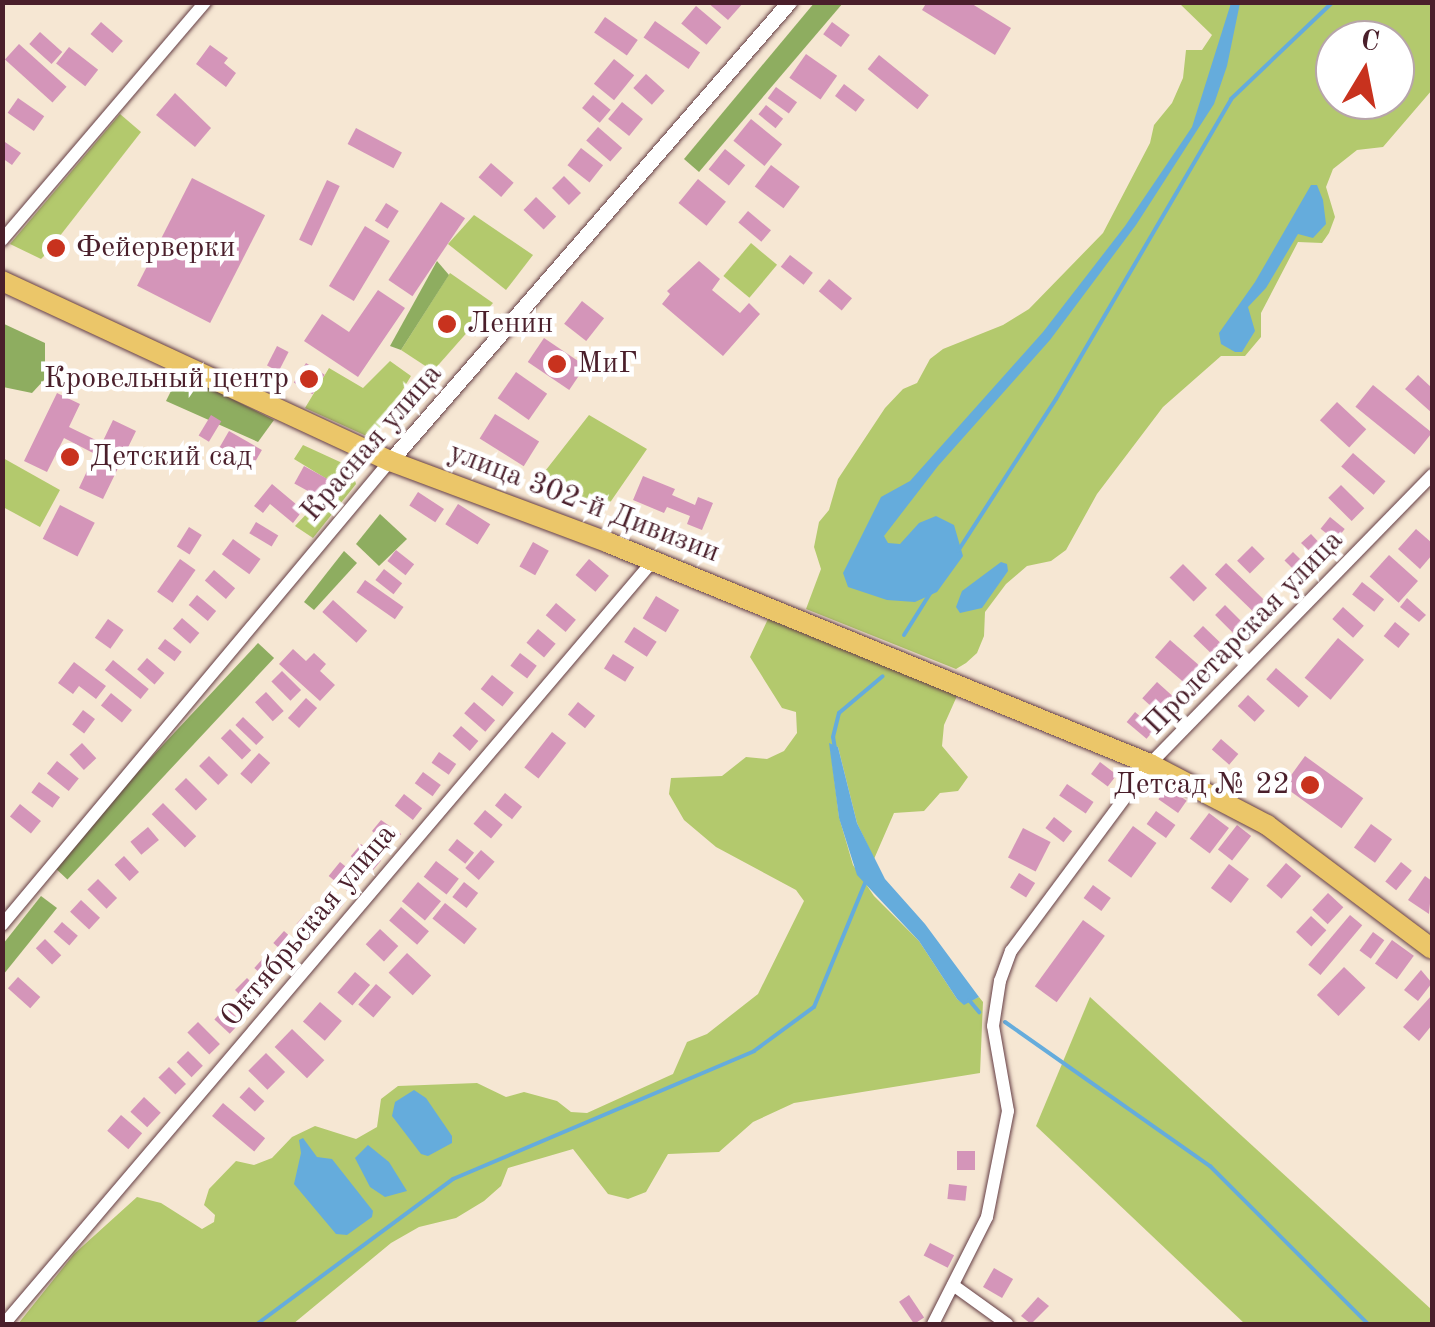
<!DOCTYPE html>
<html>
<head>
<meta charset="utf-8">
<style>
	body { margin:0 }
	#map { position:relative; width:1435px; height:1327px; overflow:hidden; background:#f6e7d3; font-family:"Old Standard TT",serif }
	div>[style] { position:absolute }
	.green>* { inset:0; background:#b3c96d; transform-origin:0 0 }
	.forest>* { inset:0; background:#8ead60; transform-origin:0 0 }
	.water>* { inset:0; background:#65acdc }
	.stream>* { height:4px; margin:-2px; padding:0 2px; transform-origin:2px; border-radius:2px; background:#65acdc }
	.building>* { inset:0; background:#d495b9; transform-origin:0 0 }
	.roads { filter:drop-shadow(0 0 2px #643d44) drop-shadow(0 0 2px #643d44) }
	.minor>* { height:12px; margin:-6px; padding:0 6px; transform-origin:6px; border-radius:6px; background:#fff }
	.tertiary>* { height:15px; margin:-7.5px; padding:0 7.5px; transform-origin:7.5px; border-radius:7.5px; background:#fff }
	.primary>* { height:20px; margin:-10px; padding:0 10px; transform-origin:10px; border-radius:10px; background:#ebc669 }
	.dots>* { width:28px; height:28px; translate:-50% -50%; box-sizing:border-box; border:5px solid #fff; border-radius:50% }
	span { translate:-50% -50%; white-space:nowrap; text-align:center; line-height:1.15; -webkit-text-stroke:9px #fff; paint-order:stroke }
	.poi-label { font-size:30px; color:#4a1f2b }
	.left { translate:0 -50%; text-align:left }
	.right { translate:-100% -50%; text-align:right }
	.street-label { font-size:30px; color:#4a1f2b }
	.frame { position:absolute; inset:0; border:5px solid #4a1f2b; pointer-events:none }
	.north { position:absolute; left:1315px; top:20px; width:100px; height:100px; box-sizing:border-box; background:#fff; border:2px solid #b7a5aa; border-radius:50%; rotate:10deg; font-size:28px; font-weight:700; line-height:40px; text-align:center; color:#4a1f2b }
	.north::after { content:''; display:block; margin:auto; width:35px; height:45px; background:#c8321e; clip-path:polygon(50% 0,100% 100%,50% 72%,0 100%) }
</style>
</head>
<body>
<div id="map">
	<div class="green">
		<div style="clip-path:polygon(evenodd,1179px 3px,1432px 3px,1432px 90px,1383px 147px,1357px 150px,1333px 169px,1326px 187px,1335px 217px,1329px 233px,1322px 243px,1298px 242px,1261px 313px,1261px 337px,1245px 356px,1221px 356px,1163px 407px,1097px 494px,1066px 550px,1051px 561px,1027px 566px,1006px 584px,985px 612px,984px 636px,977px 653px,966px 663px,956px 669px,806px 609px,821px 569px,814px 547px,819px 522px,829px 510px,838px 479px,885px 408px,903px 389px,917px 383px,930px 359px,943px 349px,1003px 325px,1029px 309px,1103px 233px,1150px 143px,1154px 125px,1172px 103px,1183px 78px,1186px 50px,1202px 50px,1212px 35px,1179px 3px,1335px 40px,1395px 40px,1395px 100px,1335px 100px,1335px 40px)"></div>
		<div style="clip-path:polygon(120px 114px,141px 132px,45px 255px,41px 259px,10px 244px)"></div>
		<div style="clip-path:polygon(474px 215px,533px 255px,506px 290px,448px 244px)"></div>
		<div style="left:751px;top:243px;width:34px;height:43px;rotate:40deg"></div>
		<div style="clip-path:polygon(450px 273px,493px 303px,433px 371px,401px 350px)"></div>
		<div style="clip-path:polygon(390px 361px,411px 376px,373px 439px,305px 408px,329px 368px,363px 388px)"></div>
		<div style="clip-path:polygon(589px 415px,647px 449px,609px 504px,599px 499px,594px 509px,535px 484px)"></div>
		<div style="clip-path:polygon(303px 445px,351px 467px,356px 484px,313px 538px,295px 526px,335px 484px,294px 459px)"></div>
		<div style="clip-path:polygon(3px 458px,60px 490px,40px 527px,3px 507px)"></div>
		<div style="clip-path:polygon(768px 619px,957px 696px,944px 725px,942px 746px,968px 777px,958px 791px,940px 793px,924px 811px,894px 813px,874px 859px,857px 823px,838px 747px,830px 745px,839px 817px,853px 865px,874px 896px,919px 941px,957px 999px,964px 1004px,979px 997px,983px 1002px,980px 1073px,794px 1103px,753px 1122px,719px 1152px,668px 1154px,646px 1192px,628px 1199px,608px 1194px,573px 1149px,508px 1168px,501px 1186px,484px 1201px,456px 1218px,419px 1227px,391px 1243px,293px 1324px,18px 1324px,74px 1254px,137px 1197px,161px 1203px,202px 1229px,214px 1222px,215px 1215px,204px 1205px,209px 1189px,236px 1161px,254px 1165px,272px 1158px,292px 1137px,315px 1126px,356px 1139px,377px 1127px,381px 1099px,398px 1086px,477px 1083px,506px 1097px,524px 1092px,557px 1101px,571px 1112px,587px 1113px,673px 1074px,687px 1042px,707px 1034px,758px 994px,804px 901px,796px 890px,716px 847px,684px 820px,669px 794px,671px 778px,722px 776px,746px 757px,767px 759px,784px 751px,797px 733px,796px 712px,782px 708px,750px 657px)"></div>
		<div style="clip-path:polygon(1090px 997px,1432px 1310px,1432px 1324px,1245px 1324px,1036px 1126px)"></div>
	</div>
	<div class="forest">
		<div style="clip-path:polygon(815px 2px,843px 3px,699px 172px,684px 159px)"></div>
		<div style="clip-path:polygon(437px 261px,449px 275px,401px 350px,390px 346px)"></div>
		<div style="clip-path:polygon(2px 323px,45px 343px,45px 379px,32px 393px,3px 387px)"></div>
		<div style="clip-path:polygon(180px 373px,274px 420px,258px 442px,166px 401px)"></div>
		<div style="clip-path:polygon(380px 514px,407px 539px,379px 566px,356px 544px)"></div>
		<div style="clip-path:polygon(344px 551px,357px 563px,314px 610px,304px 602px)"></div>
		<div style="left:258px;top:643px;width:22px;height:303px;rotate:43deg"></div>
		<div style="clip-path:polygon(41px 896px,57px 908px,3px 975px,3px 944px)"></div>
	</div>
	<div class="water">
		<div style="clip-path:polygon(1231px 3px,1240px 3px,1227px 66px,1214px 104px,1136px 225px,1050px 340px,938px 466px,884px 536px,888px 543px,900px 544px,919px 523px,936px 516px,954px 525px,963px 556px,937px 592px,915px 602px,887px 600px,848px 587px,843px 573px,881px 497px,910px 481px,1043px 332px,1125px 226px,1192px 127px)"></div>
		<div style="clip-path:polygon(1311px 185px,1317px 185px,1323px 200px,1326px 224px,1313px 238px,1298px 234px,1266px 288px,1248px 307px,1255px 331px,1242px 352px,1235px 352px,1221px 344px,1219px 333px,1255px 282px)"></div>
		<div style="clip-path:polygon(1001px 562px,1007px 564px,1008px 571px,982px 608px,960px 613px,956px 607px,962px 591px)"></div>
		<div style="clip-path:polygon(829px 743px,838px 747px,857px 823px,885px 879px,925px 924px,979px 997px,964px 1005px,957px 999px,919px 941px,857px 875px,839px 818px)"></div>
		<div style="clip-path:polygon(414px 1090px,426px 1098px,452px 1136px,452px 1143px,428px 1156px,421px 1154px,392px 1116px,395px 1102px)"></div>
		<div style="clip-path:polygon(303px 1138px,317px 1157px,332px 1159px,373px 1211px,372px 1217px,347px 1235px,336px 1234px,294px 1184px,301px 1153px,299px 1140px)"></div>
		<div style="clip-path:polygon(368px 1145px,389px 1162px,407px 1191px,385px 1197px,370px 1187px,355px 1158px)"></div>
	</div>
	<div class="stream">
		<div style="left:958px;top:551px;width:181px;rotate:-57.2deg"></div>
		<div style="left:1056px;top:399px;width:347px;rotate:-59.7deg"></div>
		<div style="left:1231px;top:99px;width:141px;rotate:-43.6deg"></div>
		<div style="left:904px;top:635px;width:51px;rotate:-57.9deg"></div>
		<div style="left:835px;top:749px;width:12px;rotate:-99deg"></div>
		<div style="left:833px;top:737px;width:25px;rotate:-76deg"></div>
		<div style="left:839px;top:713px;width:57px;rotate:-40.1deg"></div>
		<div style="left:969px;top:1000px;width:16px;rotate:50deg"></div>
		<div style="left:1005px;top:1022px;width:251px;rotate:35.1deg"></div>
		<div style="left:1210px;top:1166px;width:223px;rotate:45deg"></div>
		<div style="left:257px;top:1324px;width:244px;rotate:-36.5deg"></div>
		<div style="left:453px;top:1179px;width:327px;rotate:-23deg"></div>
		<div style="left:754px;top:1051px;width:74px;rotate:-36.3deg"></div>
		<div style="left:814px;top:1007px;width:134px;rotate:-67.6deg"></div>
	</div>
	<div class="building">
		<div style="clip-path:polygon(707px 2px,744px 2px,728px 20px)"></div>
		<div style="clip-path:polygon(927px 2px,969px 2px,1011px 28px,995px 55px,922px 10px)"></div>
		<div style="left:696px;top:6px;width:33px;height:23px;rotate:40deg"></div>
		<div style="left:605px;top:17px;width:40px;height:19px;rotate:35deg"></div>
		<div style="left:655px;top:21px;width:55px;height:20px;rotate:35deg"></div>
		<div style="left:101px;top:22px;width:29px;height:16px;rotate:41deg"></div>
		<div style="left:832px;top:22px;width:22px;height:15px;rotate:36deg"></div>
		<div style="left:40px;top:32px;width:30px;height:16px;rotate:42deg"></div>
		<div style="left:19px;top:44px;width:64px;height:21px;rotate:42deg"></div>
		<div style="clip-path:polygon(210px 45px,228px 58px,224px 63px,236px 73px,226px 87px,196px 64px)"></div>
		<div style="left:69px;top:47px;width:37px;height:21px;rotate:38deg"></div>
		<div style="left:806px;top:54px;width:38px;height:29px;rotate:35deg"></div>
		<div style="left:879px;top:55px;width:64px;height:18px;rotate:39deg"></div>
		<div style="left:614px;top:59px;width:26px;height:32px;rotate:39deg"></div>
		<div style="left:646px;top:74px;width:25px;height:19px;rotate:42deg"></div>
		<div style="left:844px;top:84px;width:26px;height:15px;rotate:37deg"></div>
		<div style="left:776px;top:87px;width:26px;height:14px;rotate:36deg"></div>
		<div style="clip-path:polygon(175px 93px,211px 128px,195px 147px,156px 115px)"></div>
		<div style="left:593px;top:95px;width:23px;height:17px;rotate:40deg"></div>
		<div style="left:18px;top:98px;width:32px;height:18px;rotate:35deg"></div>
		<div style="left:622px;top:102px;width:27px;height:22px;rotate:39deg"></div>
		<div style="left:766px;top:105px;width:22px;height:12px;rotate:39deg"></div>
		<div style="left:751px;top:119px;width:40px;height:28px;rotate:39deg"></div>
		<div style="left:598px;top:127px;width:32px;height:18px;rotate:41deg"></div>
		<div style="left:356px;top:128px;width:52px;height:18px;rotate:28deg"></div>
		<div style="clip-path:polygon(2px 140px,21px 153px,12px 165px,2px 158px)"></div>
		<div style="left:581px;top:148px;width:28px;height:22px;rotate:38deg"></div>
		<div style="left:725px;top:149px;width:26px;height:26px;rotate:39deg"></div>
		<div style="left:491px;top:163px;width:30px;height:19px;rotate:41deg"></div>
		<div style="left:771px;top:165px;width:36px;height:27px;rotate:37deg"></div>
		<div style="left:564px;top:176px;width:24px;height:17px;rotate:45deg"></div>
		<div style="left:192px;top:178px;width:82px;height:121px;rotate:27deg"></div>
		<div style="left:698px;top:179px;width:36px;height:31px;rotate:39deg"></div>
		<div style="left:327px;top:180px;width:14px;height:66px;rotate:25deg"></div>
		<div style="left:536px;top:197px;width:28px;height:18px;rotate:44deg"></div>
		<div style="left:441px;top:202px;width:29px;height:94px;rotate:34deg"></div>
		<div style="left:386px;top:203px;width:15px;height:21px;rotate:32deg"></div>
		<div style="left:748px;top:211px;width:30px;height:15px;rotate:40deg"></div>
		<div style="left:365px;top:226px;width:29px;height:70px;rotate:31deg"></div>
		<div style="left:790px;top:255px;width:29px;height:15px;rotate:38deg"></div>
		<div style="clip-path:polygon(699px 261px,720px 279px,712px 290px,740px 313px,749px 303px,760px 314px,723px 356px,662px 304px,670px 294px,667px 291px)"></div>
		<div style="left:829px;top:279px;width:30px;height:16px;rotate:40deg"></div>
		<div style="clip-path:polygon(378px 290px,405px 308px,358px 377px,304px 341px,322px 314px,349px 332px)"></div>
		<div style="left:582px;top:301px;width:28px;height:29px;rotate:38deg"></div>
		<div style="left:544px;top:338px;width:50px;height:29px;rotate:34deg"></div>
		<div style="left:277px;top:346px;width:13px;height:22px;rotate:27deg"></div>
		<div style="left:306px;top:363px;width:22px;height:23px;rotate:32deg"></div>
		<div style="left:516px;top:372px;width:38px;height:32px;rotate:35deg"></div>
		<div style="clip-path:polygon(1418px 375px,1432px 388px,1432px 413px,1405px 389px)"></div>
		<div style="left:1373px;top:385px;width:76px;height:28px;rotate:39deg"></div>
		<div style="clip-path:polygon(57px 393px,80px 404px,69px 427px,102px 443px,113px 420px,136px 431px,103px 499px,79px 488px,95px 454px,64px 438px,47px 472px,24px 461px)"></div>
		<div style="left:1337px;top:402px;width:40px;height:25px;rotate:43deg"></div>
		<div style="left:495px;top:414px;width:52px;height:29px;rotate:32deg"></div>
		<div style="left:211px;top:415px;width:12px;height:24px;rotate:31deg"></div>
		<div style="left:229px;top:431px;width:38px;height:24px;rotate:30deg"></div>
		<div style="left:1353px;top:453px;width:43px;height:18px;rotate:41deg"></div>
		<div style="left:304px;top:466px;width:29px;height:20px;rotate:29deg"></div>
		<div style="clip-path:polygon(643px 476px,675px 489px,672px 495px,695px 505px,698px 497px,713px 503px,702px 530px,687px 524px,690px 516px,667px 507px,664px 513px,633px 500px)"></div>
		<div style="clip-path:polygon(272px 484px,303px 510px,293px 523px,270px 504px,263px 513px,254px 506px)"></div>
		<div style="left:1341px;top:485px;width:33px;height:18px;rotate:45deg"></div>
		<div style="left:418px;top:492px;width:31px;height:16px;rotate:33deg"></div>
		<div style="left:458px;top:504px;width:38px;height:24px;rotate:32deg"></div>
		<div style="left:60px;top:505px;width:39px;height:38px;rotate:27deg"></div>
		<div style="left:1330px;top:517px;width:19px;height:15px;rotate:39deg"></div>
		<div style="left:256px;top:522px;width:26px;height:13px;rotate:31deg"></div>
		<div style="left:189px;top:527px;width:15px;height:23px;rotate:32deg"></div>
		<div style="clip-path:polygon(1416px 529px,1432px 543px,1432px 555px,1420px 569px,1398px 549px)"></div>
		<div style="clip-path:polygon(1311px 534px,1327px 551px,1319px 560px,1301px 543px)"></div>
		<div style="left:233px;top:539px;width:34px;height:19px;rotate:36deg"></div>
		<div style="left:533px;top:542px;width:18px;height:28px;rotate:29deg"></div>
		<div style="left:1252px;top:546px;width:18px;height:21px;rotate:45deg"></div>
		<div style="left:396px;top:550px;width:23px;height:14px;rotate:38deg"></div>
		<div style="left:1293px;top:552px;width:21px;height:12px;rotate:45deg"></div>
		<div style="left:1389px;top:555px;width:39px;height:29px;rotate:42deg"></div>
		<div style="left:180px;top:559px;width:19px;height:40px;rotate:35deg"></div>
		<div style="left:589px;top:559px;width:26px;height:21px;rotate:40deg"></div>
		<div style="left:1226px;top:563px;width:60px;height:16px;rotate:44deg"></div>
		<div style="left:1183px;top:564px;width:34px;height:19px;rotate:45deg"></div>
		<div style="left:384px;top:569px;width:23px;height:14px;rotate:38deg"></div>
		<div style="left:214px;top:570px;width:28px;height:14px;rotate:41deg"></div>
		<div style="left:365px;top:580px;width:47px;height:15px;rotate:35deg"></div>
		<div style="left:1362px;top:582px;width:28px;height:16px;rotate:38deg"></div>
		<div style="left:197px;top:595px;width:25px;height:13px;rotate:40deg"></div>
		<div style="left:656px;top:596px;width:27px;height:26px;rotate:31deg"></div>
		<div style="clip-path:polygon(1407px 598px,1426px 615px,1419px 622px,1400px 607px)"></div>
		<div style="left:333px;top:600px;width:46px;height:16px;rotate:42deg"></div>
		<div style="left:556px;top:603px;width:26px;height:16px;rotate:40deg"></div>
		<div style="left:1225px;top:605px;width:34px;height:14px;rotate:45deg"></div>
		<div style="left:1343px;top:607px;width:28px;height:16px;rotate:42deg"></div>
		<div style="left:182px;top:618px;width:23px;height:14px;rotate:41deg"></div>
		<div style="left:108px;top:619px;width:19px;height:23px;rotate:35deg"></div>
		<div style="left:1395px;top:622px;width:19px;height:18px;rotate:39deg"></div>
		<div style="left:1203px;top:626px;width:35px;height:14px;rotate:44deg"></div>
		<div style="left:634px;top:627px;width:27px;height:18px;rotate:33deg"></div>
		<div style="left:538px;top:629px;width:23px;height:18px;rotate:40deg"></div>
		<div style="left:1338px;top:638px;width:34px;height:52px;rotate:40deg"></div>
		<div style="left:165px;top:639px;width:21px;height:12px;rotate:37deg"></div>
		<div style="left:1170px;top:640px;width:48px;height:23px;rotate:41deg"></div>
		<div style="clip-path:polygon(293px 649px,306px 661px,314px 653px,326px 664px,320px 671px,335px 685px,320px 701px,279px 664px)"></div>
		<div style="left:520px;top:653px;width:21px;height:16px;rotate:37deg"></div>
		<div style="left:613px;top:654px;width:25px;height:17px;rotate:32deg"></div>
		<div style="left:147px;top:658px;width:23px;height:15px;rotate:41deg"></div>
		<div style="left:113px;top:660px;width:46px;height:13px;rotate:39deg"></div>
		<div style="clip-path:polygon(74px 662px,106px 686px,96px 699px,79px 686px,73px 694px,58px 683px)"></div>
		<div style="left:1276px;top:668px;width:43px;height:15px;rotate:41deg"></div>
		<div style="left:282px;top:671px;width:27px;height:15px;rotate:45deg"></div>
		<div style="left:492px;top:675px;width:28px;height:18px;rotate:39deg"></div>
		<div style="left:1157px;top:682px;width:30px;height:22px;rotate:42deg"></div>
		<div style="left:266px;top:692px;width:26px;height:15px;rotate:47deg"></div>
		<div style="left:111px;top:693px;width:27px;height:16px;rotate:39deg"></div>
		<div style="left:1248px;top:695px;width:23px;height:15px;rotate:43deg"></div>
		<div style="left:306px;top:698px;width:15px;height:27px;rotate:42deg"></div>
		<div style="left:474px;top:702px;width:28px;height:15px;rotate:41deg"></div>
		<div style="left:578px;top:702px;width:22px;height:16px;rotate:39deg"></div>
		<div style="left:83px;top:710px;width:15px;height:18px;rotate:37deg"></div>
		<div style="left:1135px;top:712px;width:26px;height:13px;rotate:40deg"></div>
		<div style="left:243px;top:717px;width:29px;height:11px;rotate:44deg"></div>
		<div style="left:461px;top:726px;width:23px;height:13px;rotate:41deg"></div>
		<div style="left:230px;top:729px;width:30px;height:13px;rotate:45deg"></div>
		<div style="left:552px;top:732px;width:18px;height:45px;rotate:38deg"></div>
		<div style="left:1221px;top:739px;width:23px;height:14px;rotate:41deg"></div>
		<div style="left:82px;top:743px;width:21px;height:17px;rotate:47deg"></div>
		<div style="left:439px;top:752px;width:21px;height:13px;rotate:35deg"></div>
		<div style="left:259px;top:753px;width:15px;height:28px;rotate:42deg"></div>
		<div style="left:209px;top:756px;width:27px;height:14px;rotate:45deg"></div>
		<div style="left:1305px;top:756px;width:72px;height:37px;rotate:36deg"></div>
		<div style="left:57px;top:761px;width:28px;height:16px;rotate:39deg"></div>
		<div style="left:1100px;top:762px;width:21px;height:15px;rotate:37deg"></div>
		<div style="left:423px;top:772px;width:22px;height:14px;rotate:36deg"></div>
		<div style="left:186px;top:778px;width:30px;height:16px;rotate:45deg"></div>
		<div style="left:39px;top:782px;width:26px;height:13px;rotate:36deg"></div>
		<div style="left:1067px;top:784px;width:32px;height:14px;rotate:34deg"></div>
		<div style="left:1167px;top:787px;width:24px;height:15px;rotate:35deg"></div>
		<div style="left:505px;top:793px;width:22px;height:16px;rotate:39deg"></div>
		<div style="left:404px;top:794px;width:23px;height:15px;rotate:38deg"></div>
		<div style="left:163px;top:803px;width:47px;height:16px;rotate:45deg"></div>
		<div style="left:20px;top:804px;width:27px;height:16px;rotate:39deg"></div>
		<div style="left:485px;top:810px;width:23px;height:18px;rotate:40deg"></div>
		<div style="left:1156px;top:811px;width:24px;height:16px;rotate:36deg"></div>
		<div style="left:1209px;top:813px;width:25px;height:32px;rotate:37deg"></div>
		<div style="left:1054px;top:817px;width:23px;height:14px;rotate:38deg"></div>
		<div style="clip-path:polygon(381px 820px,401px 834px,390px 847px,372px 831px)"></div>
		<div style="left:1371px;top:824px;width:26px;height:29px;rotate:36deg"></div>
		<div style="left:1237px;top:825px;width:18px;height:31px;rotate:38deg"></div>
		<div style="left:1133px;top:826px;width:29px;height:43px;rotate:36deg"></div>
		<div style="left:148px;top:827px;width:17px;height:23px;rotate:50deg"></div>
		<div style="left:1023px;top:828px;width:31px;height:33px;rotate:27deg"></div>
		<div style="left:457px;top:839px;width:22px;height:14px;rotate:39deg"></div>
		<div style="left:361px;top:844px;width:26px;height:16px;rotate:40deg"></div>
		<div style="left:481px;top:850px;width:18px;height:24px;rotate:41deg"></div>
		<div style="left:124px;top:856px;width:22px;height:13px;rotate:47deg"></div>
		<div style="left:436px;top:861px;width:29px;height:20px;rotate:38deg"></div>
		<div style="left:340px;top:862px;width:28px;height:18px;rotate:39deg"></div>
		<div style="left:1401px;top:862px;width:14px;height:25px;rotate:39deg"></div>
		<div style="left:1286px;top:863px;width:20px;height:30px;rotate:41deg"></div>
		<div style="left:1229px;top:864px;width:25px;height:30px;rotate:37deg"></div>
		<div style="left:1019px;top:873px;width:19px;height:17px;rotate:32deg"></div>
		<div style="clip-path:polygon(1425px 876px,1432px 881px,1429px 914px,1408px 900px)"></div>
		<div style="left:98px;top:879px;width:27px;height:15px;rotate:45deg"></div>
		<div style="left:418px;top:882px;width:30px;height:25px;rotate:40deg"></div>
		<div style="left:464px;top:882px;width:18px;height:19px;rotate:38deg"></div>
		<div style="left:1093px;top:885px;width:22px;height:16px;rotate:36deg"></div>
		<div style="left:329px;top:890px;width:20px;height:13px;rotate:37deg"></div>
		<div style="left:1328px;top:893px;width:21px;height:23px;rotate:43deg"></div>
		<div style="left:81px;top:900px;width:26px;height:16px;rotate:43deg"></div>
		<div style="left:445px;top:903px;width:41px;height:20px;rotate:39deg"></div>
		<div style="left:401px;top:907px;width:37px;height:18px;rotate:41deg"></div>
		<div style="left:307px;top:912px;width:21px;height:16px;rotate:41deg"></div>
		<div style="left:1350px;top:915px;width:16px;height:65px;rotate:40deg"></div>
		<div style="left:1311px;top:916px;width:21px;height:22px;rotate:43deg"></div>
		<div style="left:1083px;top:920px;width:27px;height:82px;rotate:36deg"></div>
		<div style="left:62px;top:922px;width:21px;height:13px;rotate:41deg"></div>
		<div style="left:380px;top:929px;width:25px;height:21px;rotate:43deg"></div>
		<div style="left:284px;top:931px;width:27px;height:16px;rotate:42deg"></div>
		<div style="left:1373px;top:932px;width:14px;height:23px;rotate:36deg"></div>
		<div style="left:45px;top:939px;width:23px;height:13px;rotate:45deg"></div>
		<div style="left:1392px;top:940px;width:27px;height:29px;rotate:36deg"></div>
		<div style="left:407px;top:953px;width:33px;height:27px;rotate:43deg"></div>
		<div style="left:265px;top:956px;width:25px;height:16px;rotate:42deg"></div>
		<div style="left:1344px;top:967px;width:30px;height:39px;rotate:44deg"></div>
		<div style="clip-path:polygon(1421px 970px,1432px 983px,1418px 1001px,1404px 990px)"></div>
		<div style="left:355px;top:972px;width:20px;height:27px;rotate:41deg"></div>
		<div style="left:18px;top:977px;width:30px;height:15px;rotate:42deg"></div>
		<div style="left:247px;top:978px;width:21px;height:17px;rotate:45deg"></div>
		<div style="left:376px;top:984px;width:20px;height:27px;rotate:41deg"></div>
		<div style="clip-path:polygon(1432px 995px,1432px 1025px,1419px 1041px,1403px 1027px)"></div>
		<div style="left:320px;top:1002px;width:29px;height:26px;rotate:41deg"></div>
		<div style="left:226px;top:1007px;width:21px;height:17px;rotate:43deg"></div>
		<div style="left:198px;top:1022px;width:31px;height:15px;rotate:45deg"></div>
		<div style="left:292px;top:1029px;width:45px;height:25px;rotate:44deg"></div>
		<div style="left:188px;top:1051px;width:21px;height:16px;rotate:45deg"></div>
		<div style="left:266px;top:1053px;width:27px;height:25px;rotate:45deg"></div>
		<div style="left:169px;top:1067px;width:24px;height:15px;rotate:45deg"></div>
		<div style="left:249px;top:1087px;width:21px;height:14px;rotate:43deg"></div>
		<div style="left:144px;top:1097px;width:23px;height:20px;rotate:43deg"></div>
		<div style="left:223px;top:1103px;width:55px;height:17px;rotate:40deg"></div>
		<div style="left:121px;top:1115px;width:28px;height:21px;rotate:41deg"></div>
		<div style="left:975px;top:1151px;width:19px;height:18px;rotate:90deg"></div>
		<div style="left:949px;top:1184px;width:18px;height:15px;rotate:6deg"></div>
		<div style="left:930px;top:1243px;width:27px;height:14px;rotate:27deg"></div>
		<div style="left:994px;top:1268px;width:22px;height:22px;rotate:30deg"></div>
		<div style="left:909px;top:1295px;width:27px;height:12px;rotate:56deg"></div>
		<div style="clip-path:polygon(1038px 1297px,1049px 1306px,1031px 1324px,1021px 1316px)"></div>
	</div>
	<div class="roads">
		<div class="minor">
			<div style="left:2px;top:240px;width:313px;rotate:-49.5deg"></div>
			<div style="left:2px;top:925px;width:605px;rotate:-50.1deg"></div>
			<div style="left:953px;top:1285px;width:67px;rotate:35.8deg"></div>
			<div style="left:4px;top:1324px;width:1002px;rotate:-49.62deg"></div>
			<div style="left:933px;top:1324px;width:120px;rotate:-63.2deg"></div>
			<div style="left:987px;top:1217px;width:108px;rotate:-78.8deg"></div>
			<div style="left:1008px;top:1111px;width:86px;rotate:-100deg"></div>
			<div style="left:993px;top:1026px;width:46px;rotate:-81.2deg"></div>
			<div style="left:1000px;top:981px;width:32px;rotate:-70deg"></div>
			<div style="left:1011px;top:951px;width:233px;rotate:-53.4deg"></div>
			<div style="left:1150px;top:764px;width:404px;rotate:-45.7deg"></div>
		</div>
		<div class="tertiary">
			<div style="left:390px;top:461px;width:608px;rotate:-49deg"></div>
		</div>
		<div class="primary">
			<div style="left:2px;top:281px;width:428px;rotate:24.9deg"></div>
			<div style="left:390px;top:461px;width:234px;rotate:20.5deg"></div>
			<div style="left:609px;top:543px;width:584px;rotate:22.22deg"></div>
			<div style="left:1150px;top:764px;width:132px;rotate:27.5deg"></div>
			<div style="left:1267px;top:825px;width:206px;rotate:36.9deg"></div>
		</div>
	</div>
	<div class="dots">
		<div style="left:56px;top:248px;background:#c8321e"></div>
		<div style="left:447px;top:324px;background:#c8321e"></div>
		<div style="left:557px;top:364px;background:#c8321e"></div>
		<div style="left:309px;top:379px;background:#c8321e"></div>
		<div style="left:70px;top:457px;background:#c8321e"></div>
		<div style="left:1310px;top:785px;background:#c8321e"></div>
	</div>
	<div class="poi-label">
		<span class="left" style="left:76px;top:248px">Фейерверки</span>
		<span class="left" style="left:467px;top:324px">Ленин</span>
		<span class="left" style="left:577px;top:364px">МиГ</span>
		<span class="right" style="left:289px;top:379px">Кровельный центр</span>
		<span class="left" style="left:90px;top:457px">Детский сад</span>
		<span class="right" style="left:1290px;top:785px">Детсад № 22</span>
	</div>
	<div class="street-label">
		<span style="left:372px;top:443px;rotate:-49deg">Красная улица</span>
		<span style="left:584px;top:503px;rotate:21deg">улица 302-й Дивизии</span>
		<span style="left:1244px;top:633px;rotate:-46deg">Пролетарская улица</span>
		<span style="left:309px;top:926px;rotate:-50deg">Октябрьская улица</span>
	</div>
	<div class="frame"></div>
	<div class="north">С</div>
</div>
</body>
</html>
